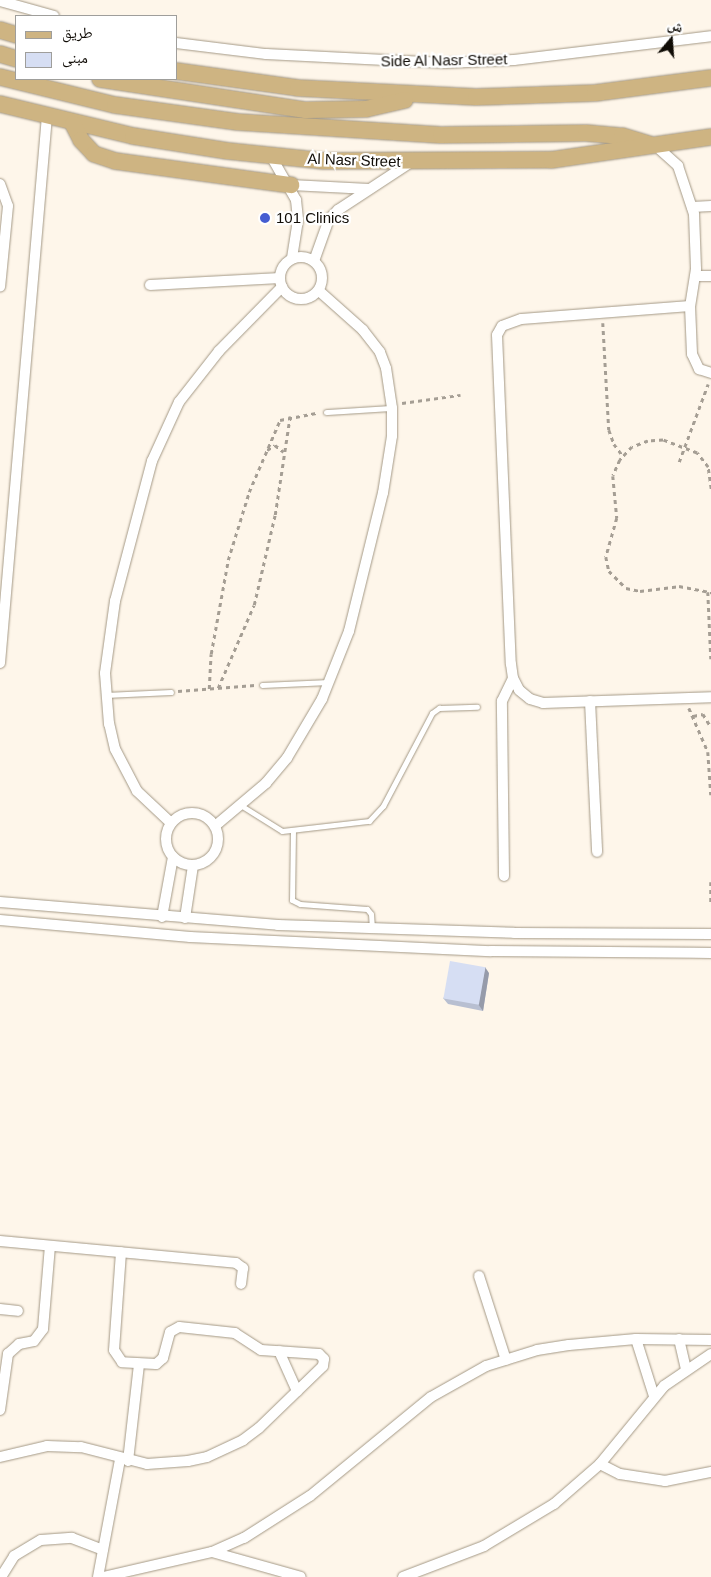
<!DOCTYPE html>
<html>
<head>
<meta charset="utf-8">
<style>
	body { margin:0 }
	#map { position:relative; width:711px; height:1577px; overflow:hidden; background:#fef6ea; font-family:Helvetica,"Noto Naskh Arabic",sans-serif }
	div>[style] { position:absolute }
	.path>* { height:2.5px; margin-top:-1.25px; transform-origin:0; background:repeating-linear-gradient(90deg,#a59e94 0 4px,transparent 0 8px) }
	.roads { filter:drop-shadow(0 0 1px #a49986) drop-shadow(0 0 1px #a49986) }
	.service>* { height:5px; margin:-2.5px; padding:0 2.5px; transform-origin:2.5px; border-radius:2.5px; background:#fff }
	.minor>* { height:10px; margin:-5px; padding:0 5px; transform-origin:5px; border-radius:5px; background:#fff }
	.minor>.ring { margin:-5px; padding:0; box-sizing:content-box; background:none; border:10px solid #fff; border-radius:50% }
	.primary>* { height:16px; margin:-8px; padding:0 8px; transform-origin:8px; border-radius:8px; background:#ceb482 }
	.wall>* { inset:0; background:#b8bfd1 }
	.shaded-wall>* { inset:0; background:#969baa }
	.building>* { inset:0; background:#d6def3; transform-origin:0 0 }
	.dots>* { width:14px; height:14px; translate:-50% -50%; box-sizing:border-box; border:2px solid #fff; border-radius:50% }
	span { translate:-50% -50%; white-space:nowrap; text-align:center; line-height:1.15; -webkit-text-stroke:4.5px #fff; paint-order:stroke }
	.street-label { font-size:15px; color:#100c06 }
	.poi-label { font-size:15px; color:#100c06 }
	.left { translate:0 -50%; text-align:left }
	.legend { position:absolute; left:15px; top:15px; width:162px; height:65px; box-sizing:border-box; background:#fff; border:1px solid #9f9e9b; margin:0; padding:6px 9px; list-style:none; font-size:15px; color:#100c06 }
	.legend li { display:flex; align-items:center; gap:10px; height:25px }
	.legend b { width:25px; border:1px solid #9f9e9b }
	.north { position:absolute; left:646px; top:15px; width:50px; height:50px; -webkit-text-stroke:4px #fff; paint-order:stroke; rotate:18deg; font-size:14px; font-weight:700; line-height:20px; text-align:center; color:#100c06 }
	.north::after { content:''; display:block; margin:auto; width:18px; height:22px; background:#100c06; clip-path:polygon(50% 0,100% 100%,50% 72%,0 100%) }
</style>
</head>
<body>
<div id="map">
	<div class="path">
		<div style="left:603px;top:323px;width:107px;rotate:86.8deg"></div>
		<div style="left:609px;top:430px;width:15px;rotate:70deg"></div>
		<div style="left:614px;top:444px;width:15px;rotate:53deg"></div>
		<div style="left:402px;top:403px;width:59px;rotate:-7.9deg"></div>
		<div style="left:267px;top:450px;width:9px;rotate:-32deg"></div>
		<div style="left:275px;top:445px;width:11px;rotate:38deg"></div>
		<div style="left:679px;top:462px;width:83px;rotate:-69.6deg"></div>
		<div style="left:711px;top:489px;width:22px;rotate:-98deg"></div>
		<div style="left:708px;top:467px;width:18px;rotate:-128deg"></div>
		<div style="left:697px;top:453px;width:36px;rotate:-159deg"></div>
		<div style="left:663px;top:440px;width:15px;rotate:176deg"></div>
		<div style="left:648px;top:441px;width:17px;rotate:159deg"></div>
		<div style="left:632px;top:447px;width:18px;rotate:133deg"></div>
		<div style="left:620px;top:460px;width:17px;rotate:114deg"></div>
		<div style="left:613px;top:476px;width:42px;rotate:84.6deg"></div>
		<div style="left:617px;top:518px;width:41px;rotate:105.8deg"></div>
		<div style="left:606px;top:557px;width:14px;rotate:78deg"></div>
		<div style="left:609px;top:571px;width:24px;rotate:45deg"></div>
		<div style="left:626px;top:588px;width:14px;rotate:12deg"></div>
		<div style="left:640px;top:591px;width:39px;rotate:-7deg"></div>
		<div style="left:679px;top:586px;width:33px;rotate:11deg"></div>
		<div style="left:708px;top:592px;width:67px;rotate:87.4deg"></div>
		<div style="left:218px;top:688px;width:90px;rotate:-66.6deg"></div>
		<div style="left:254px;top:605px;width:92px;rotate:-76.9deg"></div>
		<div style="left:275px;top:515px;width:100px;rotate:-81.4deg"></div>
		<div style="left:209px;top:689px;width:35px;rotate:-87deg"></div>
		<div style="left:211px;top:654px;width:96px;rotate:-79.7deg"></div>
		<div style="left:228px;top:560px;width:71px;rotate:-72.8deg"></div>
		<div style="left:249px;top:492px;width:78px;rotate:-66.7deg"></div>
		<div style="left:280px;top:420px;width:38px;rotate:-11deg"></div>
		<div style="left:178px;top:691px;width:77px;rotate:-4.5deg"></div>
		<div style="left:689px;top:708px;width:48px;rotate:66.6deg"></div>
		<div style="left:708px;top:752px;width:43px;rotate:86deg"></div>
		<div style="left:693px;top:716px;width:10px;rotate:-11deg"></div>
		<div style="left:703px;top:714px;width:15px;rotate:58deg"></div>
		<div style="left:711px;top:882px;width:21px;rotate:90deg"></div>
	</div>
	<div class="roads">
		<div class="service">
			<div style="left:326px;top:412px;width:66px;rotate:-3.5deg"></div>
			<div style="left:262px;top:685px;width:67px;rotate:-2.6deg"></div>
			<div style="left:105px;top:695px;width:66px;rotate:-2.6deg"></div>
			<div style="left:242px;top:806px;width:47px;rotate:32deg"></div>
			<div style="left:282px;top:831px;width:88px;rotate:-6.6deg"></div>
			<div style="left:369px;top:821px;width:21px;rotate:-47deg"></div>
			<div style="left:383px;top:806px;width:105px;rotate:-62.2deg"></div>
			<div style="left:432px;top:713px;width:9px;rotate:-36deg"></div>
			<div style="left:439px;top:708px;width:38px;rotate:-2deg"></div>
			<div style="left:293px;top:830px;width:70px;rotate:90.8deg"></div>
			<div style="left:292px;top:900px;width:9px;rotate:27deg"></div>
			<div style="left:300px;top:904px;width:67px;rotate:4.3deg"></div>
			<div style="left:367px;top:909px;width:6px;rotate:51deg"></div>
			<div style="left:371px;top:914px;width:14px;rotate:86deg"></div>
		</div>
		<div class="minor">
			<div style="left:0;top:1px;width:56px;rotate:15.5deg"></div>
			<div style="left:176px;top:43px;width:91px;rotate:7deg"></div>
			<div style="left:266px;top:54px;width:179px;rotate:2.9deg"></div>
			<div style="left:445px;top:63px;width:69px;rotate:-2.5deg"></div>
			<div style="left:514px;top:60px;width:198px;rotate:-6.9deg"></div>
			<div style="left:656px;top:146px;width:30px;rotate:42deg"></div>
			<div style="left:678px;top:166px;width:51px;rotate:71.6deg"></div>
			<div style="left:694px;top:214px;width:55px;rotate:87.9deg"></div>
			<div style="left:696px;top:269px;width:37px;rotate:99deg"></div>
			<div style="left:690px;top:306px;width:48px;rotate:87.6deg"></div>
			<div style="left:692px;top:354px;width:17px;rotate:65deg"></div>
			<div style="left:699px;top:369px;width:13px;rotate:18deg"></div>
			<div style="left:271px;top:156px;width:51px;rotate:60.4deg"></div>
			<div style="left:296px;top:200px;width:20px;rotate:84deg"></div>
			<div style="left:298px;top:220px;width:39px;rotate:99deg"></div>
			<div style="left:0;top:184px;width:23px;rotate:70deg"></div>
			<div style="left:8px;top:206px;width:81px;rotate:95.6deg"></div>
			<div style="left:291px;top:185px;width:78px;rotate:2.9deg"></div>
			<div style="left:692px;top:207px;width:19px;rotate:-3deg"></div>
			<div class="ring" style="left:280px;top:257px;width:32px;height:32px"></div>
			<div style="left:314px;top:261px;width:45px;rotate:-70.3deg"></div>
			<div style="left:329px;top:219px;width:13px;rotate:-45deg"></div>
			<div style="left:338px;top:210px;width:87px;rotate:-33.3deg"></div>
			<div style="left:696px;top:276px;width:15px"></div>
			<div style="left:150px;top:285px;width:130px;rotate:-3.1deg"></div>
			<div style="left:690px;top:306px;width:169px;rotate:175.6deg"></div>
			<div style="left:521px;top:319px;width:20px;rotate:160deg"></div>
			<div style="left:502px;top:326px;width:10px;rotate:119deg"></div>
			<div style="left:497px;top:335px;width:329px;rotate:87.6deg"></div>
			<div style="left:511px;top:664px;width:14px;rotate:82deg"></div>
			<div style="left:513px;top:678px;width:13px;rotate:63deg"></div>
			<div style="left:519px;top:690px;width:14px;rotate:39deg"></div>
			<div style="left:530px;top:699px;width:14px;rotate:17deg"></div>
			<div style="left:543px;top:703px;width:168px;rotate:-2deg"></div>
			<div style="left:0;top:663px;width:549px;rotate:-85.09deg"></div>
			<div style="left:590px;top:701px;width:151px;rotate:87.3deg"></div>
			<div class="ring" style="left:166px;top:813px;width:42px;height:42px"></div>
			<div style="left:171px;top:823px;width:47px;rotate:-136.7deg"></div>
			<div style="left:137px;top:791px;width:47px;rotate:-117.6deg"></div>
			<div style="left:115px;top:749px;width:26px;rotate:-103deg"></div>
			<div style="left:109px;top:724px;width:51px;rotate:-94.5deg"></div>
			<div style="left:105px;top:673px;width:73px;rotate:-82.1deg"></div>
			<div style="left:115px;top:601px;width:145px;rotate:-75.2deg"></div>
			<div style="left:152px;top:461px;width:65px;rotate:-65.4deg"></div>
			<div style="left:179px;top:402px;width:65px;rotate:-51.9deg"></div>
			<div style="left:219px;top:351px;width:90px;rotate:-45.5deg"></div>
			<div style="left:215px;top:826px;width:67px;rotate:-40.1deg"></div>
			<div style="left:266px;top:783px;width:33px;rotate:-50deg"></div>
			<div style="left:287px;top:758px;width:69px;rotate:-59.3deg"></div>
			<div style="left:322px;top:699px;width:73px;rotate:-68.3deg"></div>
			<div style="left:349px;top:631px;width:142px;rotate:-76.2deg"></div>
			<div style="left:383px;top:493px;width:58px;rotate:-81deg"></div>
			<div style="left:392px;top:436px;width:28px;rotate:-90deg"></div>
			<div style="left:392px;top:408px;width:40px;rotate:-98.5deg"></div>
			<div style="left:386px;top:368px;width:17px;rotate:-111deg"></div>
			<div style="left:380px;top:352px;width:28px;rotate:-128deg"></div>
			<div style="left:363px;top:330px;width:59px;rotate:-138.4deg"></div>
			<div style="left:504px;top:876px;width:175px;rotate:-90.7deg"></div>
			<div style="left:502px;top:701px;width:25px;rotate:-64deg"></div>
			<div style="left:0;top:902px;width:279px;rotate:4.7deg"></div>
			<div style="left:278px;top:925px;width:236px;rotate:1.9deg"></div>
			<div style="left:514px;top:933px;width:197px;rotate:0.3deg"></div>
			<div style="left:162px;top:917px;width:61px;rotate:-79.6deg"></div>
			<div style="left:185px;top:918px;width:53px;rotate:-81.3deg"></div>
			<div style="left:0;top:920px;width:191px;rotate:5.1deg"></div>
			<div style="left:190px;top:937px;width:301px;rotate:2.7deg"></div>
			<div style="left:491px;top:951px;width:220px;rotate:0.5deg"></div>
			<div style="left:0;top:1241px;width:237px;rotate:5.3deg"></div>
			<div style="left:236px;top:1263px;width:9px;rotate:36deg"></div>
			<div style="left:243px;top:1268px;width:16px;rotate:97deg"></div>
			<div style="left:479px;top:1276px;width:88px;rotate:72.2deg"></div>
			<div style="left:0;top:1309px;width:18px;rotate:6deg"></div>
			<div style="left:636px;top:1339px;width:60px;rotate:72.5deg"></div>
			<div style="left:679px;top:1339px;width:31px;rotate:77deg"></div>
			<div style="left:279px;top:1351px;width:44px;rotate:65.8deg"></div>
			<div style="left:0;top:1410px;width:57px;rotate:-81.9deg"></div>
			<div style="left:8px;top:1354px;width:15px;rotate:-42deg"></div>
			<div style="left:19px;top:1344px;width:15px;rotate:-11deg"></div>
			<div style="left:34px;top:1341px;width:15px;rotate:-53deg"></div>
			<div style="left:43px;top:1329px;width:83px;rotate:-85.2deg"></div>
			<div style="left:0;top:1457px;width:48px;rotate:-13.2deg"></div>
			<div style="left:47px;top:1446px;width:34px;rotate:2deg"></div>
			<div style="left:81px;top:1447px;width:68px;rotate:14.4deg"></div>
			<div style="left:147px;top:1464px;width:41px;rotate:-4.2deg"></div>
			<div style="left:188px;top:1461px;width:19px;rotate:-12deg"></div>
			<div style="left:207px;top:1457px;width:40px;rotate:-25deg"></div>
			<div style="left:243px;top:1440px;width:20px;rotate:-37deg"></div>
			<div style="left:259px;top:1428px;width:89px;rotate:-44.1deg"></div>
			<div style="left:323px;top:1366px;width:7px;rotate:-82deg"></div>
			<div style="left:324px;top:1359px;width:7px;rotate:-135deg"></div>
			<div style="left:319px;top:1354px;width:58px;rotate:-176.1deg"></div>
			<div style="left:261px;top:1350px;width:31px;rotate:-147deg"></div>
			<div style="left:235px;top:1333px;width:56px;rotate:-173.9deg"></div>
			<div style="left:179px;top:1327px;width:10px;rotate:151deg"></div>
			<div style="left:170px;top:1332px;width:27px;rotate:105deg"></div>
			<div style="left:163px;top:1358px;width:9px;rotate:139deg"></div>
			<div style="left:156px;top:1364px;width:34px;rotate:-177deg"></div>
			<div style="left:122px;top:1362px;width:14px;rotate:-124deg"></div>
			<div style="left:114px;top:1350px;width:98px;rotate:-85.9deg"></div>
			<div style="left:128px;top:1461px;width:98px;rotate:-83.5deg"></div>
			<div style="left:600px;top:1464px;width:22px;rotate:27deg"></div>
			<div style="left:620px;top:1474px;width:46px;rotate:8.8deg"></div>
			<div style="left:665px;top:1481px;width:47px;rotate:-11.1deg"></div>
			<div style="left:212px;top:1552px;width:92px;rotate:15.7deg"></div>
			<div style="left:1px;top:1577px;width:25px;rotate:-58deg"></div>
			<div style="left:14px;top:1556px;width:31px;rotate:-31deg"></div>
			<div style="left:41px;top:1540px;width:31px;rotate:-4deg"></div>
			<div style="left:72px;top:1538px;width:33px;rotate:21deg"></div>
			<div style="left:98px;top:1577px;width:120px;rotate:-79.4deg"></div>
			<div style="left:103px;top:1577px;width:112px;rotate:-12.9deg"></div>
			<div style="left:212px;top:1552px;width:35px;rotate:-24deg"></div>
			<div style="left:244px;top:1538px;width:78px;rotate:-32.5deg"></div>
			<div style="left:310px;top:1496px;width:156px;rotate:-39.3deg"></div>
			<div style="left:431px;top:1397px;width:63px;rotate:-29.4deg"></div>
			<div style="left:486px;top:1366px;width:53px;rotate:-17.4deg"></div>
			<div style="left:537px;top:1350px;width:32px;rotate:-9deg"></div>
			<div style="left:569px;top:1345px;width:67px;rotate:-5.1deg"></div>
			<div style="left:636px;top:1339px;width:75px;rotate:0.8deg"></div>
			<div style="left:403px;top:1577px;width:87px;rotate:-20.9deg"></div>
			<div style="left:484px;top:1546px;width:82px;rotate:-31deg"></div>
			<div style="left:554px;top:1504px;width:61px;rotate:-41deg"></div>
			<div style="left:600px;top:1464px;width:101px;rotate:-50.6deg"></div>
			<div style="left:664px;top:1386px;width:57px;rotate:-34.2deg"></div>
		</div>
		<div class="primary">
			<div style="left:0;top:30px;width:17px;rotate:17deg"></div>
			<div style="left:0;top:54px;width:17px;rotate:17deg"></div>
			<div style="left:176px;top:71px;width:123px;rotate:7.9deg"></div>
			<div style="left:298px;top:88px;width:178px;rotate:2.9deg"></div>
			<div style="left:476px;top:97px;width:119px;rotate:-1.9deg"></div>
			<div style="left:595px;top:93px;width:117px;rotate:-7.4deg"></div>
			<div style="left:0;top:77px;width:118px;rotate:13.7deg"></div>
			<div style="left:115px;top:105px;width:124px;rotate:7.9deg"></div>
			<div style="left:238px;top:122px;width:203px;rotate:3.7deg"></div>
			<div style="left:441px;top:135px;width:145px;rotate:-0.8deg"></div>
			<div style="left:586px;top:133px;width:36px;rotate:5deg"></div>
			<div style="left:622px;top:136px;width:30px;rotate:17deg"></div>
			<div style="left:100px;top:79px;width:208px;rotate:8.6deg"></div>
			<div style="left:306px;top:110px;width:60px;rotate:-1deg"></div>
			<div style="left:366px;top:109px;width:40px;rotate:-13deg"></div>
			<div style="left:0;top:104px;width:137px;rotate:13.5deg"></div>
			<div style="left:133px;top:136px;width:96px;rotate:9deg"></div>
			<div style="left:228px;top:151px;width:97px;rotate:5.9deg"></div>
			<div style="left:324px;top:161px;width:227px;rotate:-0.3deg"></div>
			<div style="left:551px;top:160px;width:162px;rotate:-8.2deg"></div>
			<div style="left:73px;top:124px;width:18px;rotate:63deg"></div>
			<div style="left:81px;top:140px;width:19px;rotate:47deg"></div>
			<div style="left:94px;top:154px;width:22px;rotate:18deg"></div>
			<div style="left:115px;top:161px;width:178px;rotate:7.8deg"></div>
		</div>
	</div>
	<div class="wall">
		<div style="clip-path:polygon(489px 973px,483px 1011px,448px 1004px,443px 998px)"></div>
	</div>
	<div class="shaded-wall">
		<div style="clip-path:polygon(485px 967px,489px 973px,483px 1011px,478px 1004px)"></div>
	</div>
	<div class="building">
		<div style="left:450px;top:961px;width:36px;height:38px;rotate:10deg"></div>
	</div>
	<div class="dots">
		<div style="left:265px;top:218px;background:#455dd1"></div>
	</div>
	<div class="street-label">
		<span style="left:444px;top:60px;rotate:-1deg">Side Al Nasr Street</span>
		<span style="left:354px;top:160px;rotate:2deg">Al Nasr Street</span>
	</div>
	<div class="poi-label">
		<span class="left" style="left:276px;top:218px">101 Clinics</span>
	</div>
	<ul class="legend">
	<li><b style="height:6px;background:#ceb482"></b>طريق</li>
	<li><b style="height:14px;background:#d6def3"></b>مبنى</li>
	</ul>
	<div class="north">ش</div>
</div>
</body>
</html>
